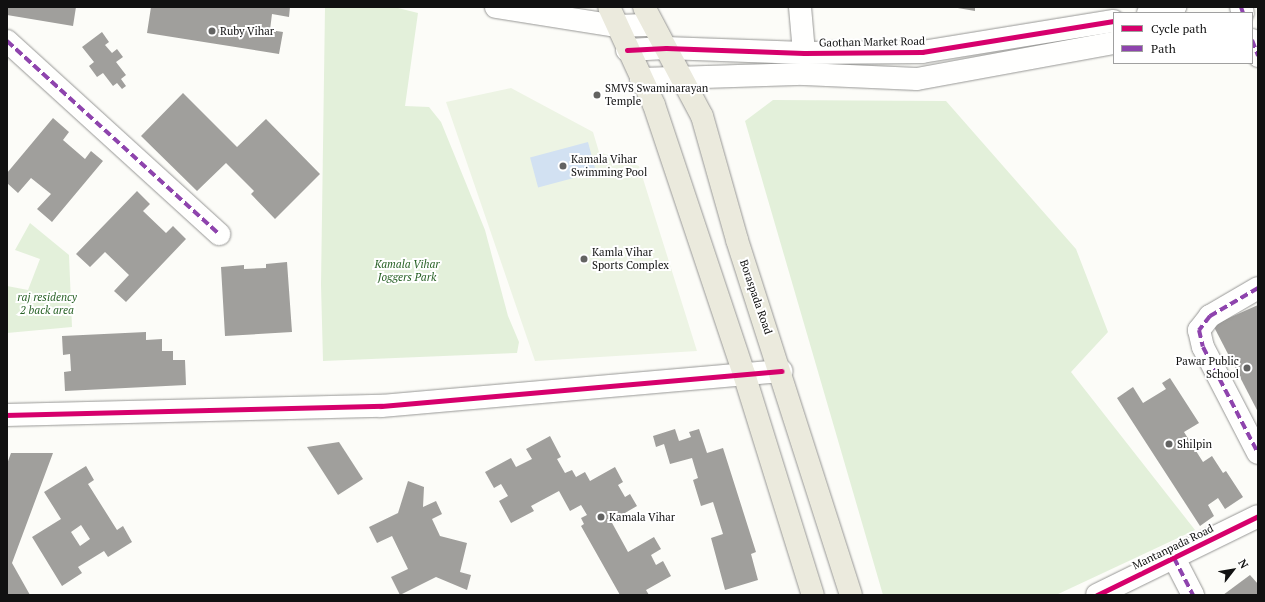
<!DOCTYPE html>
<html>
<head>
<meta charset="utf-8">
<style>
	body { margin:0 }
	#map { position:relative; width:1265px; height:602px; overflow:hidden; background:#fcfcf8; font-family:"PT Serif",serif }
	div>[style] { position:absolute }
	.green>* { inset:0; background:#e3f0da }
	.pitch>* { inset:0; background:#edf4e4 }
	.water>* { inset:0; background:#d2e1f2; transform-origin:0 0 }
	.building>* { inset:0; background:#a09f9c }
	.roads { filter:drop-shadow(0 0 1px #979795) drop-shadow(0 0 1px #979795) }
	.minor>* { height:22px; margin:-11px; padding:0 11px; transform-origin:11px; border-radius:11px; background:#fffffe }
	.major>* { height:22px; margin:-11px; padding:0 11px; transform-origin:11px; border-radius:11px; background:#ebeadd }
	.quiet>* { height:4px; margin-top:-2px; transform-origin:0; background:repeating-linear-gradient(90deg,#8e44ad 0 8px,transparent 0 12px) }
	.cycleway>* { height:5px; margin:-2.5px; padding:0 2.5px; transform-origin:2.5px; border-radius:2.5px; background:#d6006c }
	.dots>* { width:11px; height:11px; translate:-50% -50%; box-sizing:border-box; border:2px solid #fff; border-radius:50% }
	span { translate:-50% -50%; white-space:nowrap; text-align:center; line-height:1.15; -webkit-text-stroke:4px #fff; paint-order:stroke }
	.poi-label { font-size:11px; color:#111 }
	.left { translate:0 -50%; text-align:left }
	.right { translate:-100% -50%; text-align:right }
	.street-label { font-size:11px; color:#111 }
	.park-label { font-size:11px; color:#296227; font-style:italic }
	.frame { position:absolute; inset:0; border:8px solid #111; pointer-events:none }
	.legend { position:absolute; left:1113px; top:12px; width:140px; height:52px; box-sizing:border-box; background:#fff; border:1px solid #a0a0a0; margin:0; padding:5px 7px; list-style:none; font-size:12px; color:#111 }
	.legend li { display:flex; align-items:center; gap:8px; height:20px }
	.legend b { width:20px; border:1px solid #a0a0a0 }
	.north { position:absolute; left:1213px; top:550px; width:40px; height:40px; -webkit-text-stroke:3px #fff; paint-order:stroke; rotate:59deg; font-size:11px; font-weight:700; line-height:16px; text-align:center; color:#111 }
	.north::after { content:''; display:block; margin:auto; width:14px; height:18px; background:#111; clip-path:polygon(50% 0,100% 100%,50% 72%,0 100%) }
</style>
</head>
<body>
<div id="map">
	<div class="green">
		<div style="clip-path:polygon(325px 7px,394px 7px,418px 13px,405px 106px,429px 107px,441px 122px,485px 230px,508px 316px,519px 342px,517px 353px,323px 361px,321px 285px)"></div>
		<div style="clip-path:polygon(773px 100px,946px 101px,1076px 249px,1108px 332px,1071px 372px,1195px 530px,1056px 595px,883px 595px,745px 121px)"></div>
		<div style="clip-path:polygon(30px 223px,69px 255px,72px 327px,7px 333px,7px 286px,28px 290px,40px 259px,15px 250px)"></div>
	</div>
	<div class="pitch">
		<div style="clip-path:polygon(511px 88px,593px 132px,599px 152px,639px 166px,697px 351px,535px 361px,446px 102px)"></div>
	</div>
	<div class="water">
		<div style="left:588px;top:142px;width:31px;height:60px;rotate:75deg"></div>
	</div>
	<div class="building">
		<div style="clip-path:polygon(7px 7px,76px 7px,73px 26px,7px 15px)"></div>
		<div style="clip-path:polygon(151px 7px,163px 8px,290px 7px,289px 17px,272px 14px,270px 30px,283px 32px,279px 54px,147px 33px)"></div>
		<div style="clip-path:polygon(952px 7px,975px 7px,975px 11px)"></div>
		<div style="clip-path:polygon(102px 32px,109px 42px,105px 45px,112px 53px,117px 49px,123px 57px,116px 62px,126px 75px,121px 79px,126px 86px,122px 89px,117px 83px,113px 86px,103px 73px,97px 77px,89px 66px,94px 62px,82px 47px)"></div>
		<div style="clip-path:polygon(183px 93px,237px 147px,266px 119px,320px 174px,275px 219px,251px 194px,254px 191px,226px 163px,197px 191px,141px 136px)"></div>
		<div style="clip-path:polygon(53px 118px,69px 132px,63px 140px,85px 159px,91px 151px,103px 161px,52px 222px,37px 209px,51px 194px,31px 178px,18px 193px,7px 183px,7px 173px)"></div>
		<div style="clip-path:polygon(137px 191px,150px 204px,143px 211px,166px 233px,173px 226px,186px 239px,126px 302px,114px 291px,129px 275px,105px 252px,90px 267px,76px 254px)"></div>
		<div style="clip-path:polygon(287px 262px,292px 332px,225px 336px,221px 267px,244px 265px,244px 269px,266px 268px,266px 264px)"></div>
		<div style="clip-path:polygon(1258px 305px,1258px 412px,1213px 325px)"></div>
		<div style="clip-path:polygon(146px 332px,146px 340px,162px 339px,162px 351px,173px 351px,173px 360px,185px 360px,186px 385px,65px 391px,64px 372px,71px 371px,70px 354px,63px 355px,62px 336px)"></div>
		<div style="clip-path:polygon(1170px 378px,1199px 423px,1184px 432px,1203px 462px,1212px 456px,1223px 473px,1226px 471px,1243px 497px,1225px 509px,1218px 498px,1208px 505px,1214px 516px,1200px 526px,1117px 398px,1133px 387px,1143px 403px,1166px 389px,1162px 383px)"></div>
		<div style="clip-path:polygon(675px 429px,679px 441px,691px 437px,689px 432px,699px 429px,707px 453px,723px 448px,756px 552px,751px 554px,758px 580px,725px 590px,711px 538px,723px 534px,713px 502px,701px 506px,693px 480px,698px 478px,692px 458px,670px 464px,664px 444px,656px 447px,653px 436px)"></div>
		<div style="clip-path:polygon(550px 436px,561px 457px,557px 459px,565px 473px,572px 470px,576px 477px,585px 472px,590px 481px,615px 467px,623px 482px,618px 485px,625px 497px,630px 494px,637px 506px,611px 521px,628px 552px,654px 537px,661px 549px,651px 555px,656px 565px,663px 561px,671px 576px,646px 590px,649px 595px,620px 595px,581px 526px,584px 524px,581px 518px,587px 515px,581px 505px,570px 511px,559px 491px,531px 506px,534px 511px,511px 523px,499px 501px,508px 496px,501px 484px,494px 488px,485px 472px,511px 458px,516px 467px,532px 459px,526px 449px)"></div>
		<div style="clip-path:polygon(339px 442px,363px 479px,338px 495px,307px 447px)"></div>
		<div style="clip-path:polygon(11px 453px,53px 453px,12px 563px,30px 595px,7px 595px,7px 464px)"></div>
		<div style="clip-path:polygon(evenodd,86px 466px,94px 480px,88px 484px,117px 530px,123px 526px,132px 542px,108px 557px,104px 551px,78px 567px,82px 573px,62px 586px,32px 537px,61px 519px,44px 492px,86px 466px,81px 525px,90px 539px,80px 546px,71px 532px,81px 525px)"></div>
		<div style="clip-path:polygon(408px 481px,424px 487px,423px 507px,436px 501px,442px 514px,432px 519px,440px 536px,467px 543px,460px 572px,471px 575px,467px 590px,436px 577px,400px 595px,391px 577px,408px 569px,392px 536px,377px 543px,369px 527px,398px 513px)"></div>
		<div style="clip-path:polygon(1250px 575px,1258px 584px,1258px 595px,1223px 595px)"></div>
	</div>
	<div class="roads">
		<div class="minor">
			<div style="left:496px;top:7px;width:121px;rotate:9deg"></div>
			<div style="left:616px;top:26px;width:37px;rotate:-2deg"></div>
			<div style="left:800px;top:7px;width:46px;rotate:85deg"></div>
			<div style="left:1241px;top:7px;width:6px;rotate:72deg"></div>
			<div style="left:1148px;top:13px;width:28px;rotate:-13deg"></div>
			<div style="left:1252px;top:40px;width:17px;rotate:69deg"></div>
			<div style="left:7px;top:41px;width:287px;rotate:42.3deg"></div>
			<div style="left:627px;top:50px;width:39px;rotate:-3deg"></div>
			<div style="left:666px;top:48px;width:138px;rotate:2.1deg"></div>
			<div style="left:804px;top:53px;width:118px;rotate:-0.5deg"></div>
			<div style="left:922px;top:52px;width:194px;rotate:-9.2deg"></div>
			<div style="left:641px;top:79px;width:163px;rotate:-1.8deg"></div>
			<div style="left:804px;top:74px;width:113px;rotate:2.5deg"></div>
			<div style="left:917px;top:79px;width:200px;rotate:-10.4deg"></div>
			<div style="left:1258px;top:288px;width:56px;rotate:149.7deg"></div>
			<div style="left:1210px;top:316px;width:18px;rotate:128deg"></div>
			<div style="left:1199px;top:330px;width:17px;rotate:77deg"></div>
			<div style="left:1203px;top:347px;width:119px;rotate:62.6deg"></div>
			<div style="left:7px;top:415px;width:374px;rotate:-1.4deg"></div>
			<div style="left:381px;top:406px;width:402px;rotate:-5deg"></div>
			<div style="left:1174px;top:558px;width:42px;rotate:62.8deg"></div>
			<div style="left:1097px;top:595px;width:179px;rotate:-26.1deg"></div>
		</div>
		<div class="major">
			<div style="left:609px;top:7px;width:108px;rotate:65.3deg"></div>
			<div style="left:654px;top:105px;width:284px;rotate:71.5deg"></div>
			<div style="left:744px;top:374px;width:232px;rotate:72.7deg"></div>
			<div style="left:644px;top:7px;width:123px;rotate:62deg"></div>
			<div style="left:702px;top:116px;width:129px;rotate:74.2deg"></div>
			<div style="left:737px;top:240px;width:373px;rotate:72.2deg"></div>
		</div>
	</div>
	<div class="quiet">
		<div style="left:1241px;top:7px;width:6px;rotate:72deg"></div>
		<div style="left:1252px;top:40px;width:17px;rotate:69deg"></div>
		<div style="left:7px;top:41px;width:287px;rotate:42.3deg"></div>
		<div style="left:1258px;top:288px;width:56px;rotate:149.7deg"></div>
		<div style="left:1210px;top:316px;width:18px;rotate:128deg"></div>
		<div style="left:1199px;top:330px;width:17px;rotate:77deg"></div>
		<div style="left:1203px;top:347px;width:119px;rotate:62.6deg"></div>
		<div style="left:1174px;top:558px;width:42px;rotate:62.8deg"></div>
	</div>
	<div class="cycleway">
		<div style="left:627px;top:50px;width:39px;rotate:-3deg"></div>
		<div style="left:666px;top:48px;width:138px;rotate:2.1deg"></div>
		<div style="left:804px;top:53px;width:118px;rotate:-0.5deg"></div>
		<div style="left:922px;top:52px;width:194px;rotate:-9.2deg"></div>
		<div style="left:7px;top:415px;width:374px;rotate:-1.4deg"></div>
		<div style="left:381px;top:406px;width:402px;rotate:-5deg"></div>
		<div style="left:1097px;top:595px;width:179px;rotate:-26.1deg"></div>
	</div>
	<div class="dots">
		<div style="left:212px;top:31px;background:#636362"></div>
		<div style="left:597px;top:95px;background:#636362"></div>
		<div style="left:563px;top:166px;background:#636362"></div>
		<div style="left:584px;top:259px;background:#636362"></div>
		<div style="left:1247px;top:368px;background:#636362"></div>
		<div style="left:1169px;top:444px;background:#636362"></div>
		<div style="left:601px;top:517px;background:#636362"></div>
	</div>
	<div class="poi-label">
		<span class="left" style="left:220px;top:31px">Ruby Vihar</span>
		<span class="left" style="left:605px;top:95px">SMVS Swaminarayan<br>Temple</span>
		<span class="left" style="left:571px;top:166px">Kamala Vihar<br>Swimming Pool</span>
		<span class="left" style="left:592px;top:259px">Kamla Vihar<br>Sports Complex</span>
		<span class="right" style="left:1239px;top:368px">Pawar Public<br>School</span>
		<span class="left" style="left:1177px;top:444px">Shilpin</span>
		<span class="left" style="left:609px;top:517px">Kamala Vihar</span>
	</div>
	<div class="street-label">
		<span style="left:872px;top:42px;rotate:-1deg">Gaothan Market Road</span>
		<span style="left:756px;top:297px;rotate:71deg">Boraspada Road</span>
		<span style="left:1173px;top:547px;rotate:-26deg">Mantanpada Road</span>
	</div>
	<div class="park-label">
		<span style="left:407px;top:271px">Kamala Vihar<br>Joggers Park</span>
		<span style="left:47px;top:304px">raj residency<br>2 back area</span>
	</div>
	<div class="frame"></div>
	<ul class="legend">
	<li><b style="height:5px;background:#d6006c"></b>Cycle path</li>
	<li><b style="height:5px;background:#8e44ad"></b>Path</li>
	</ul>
	<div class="north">N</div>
</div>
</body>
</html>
